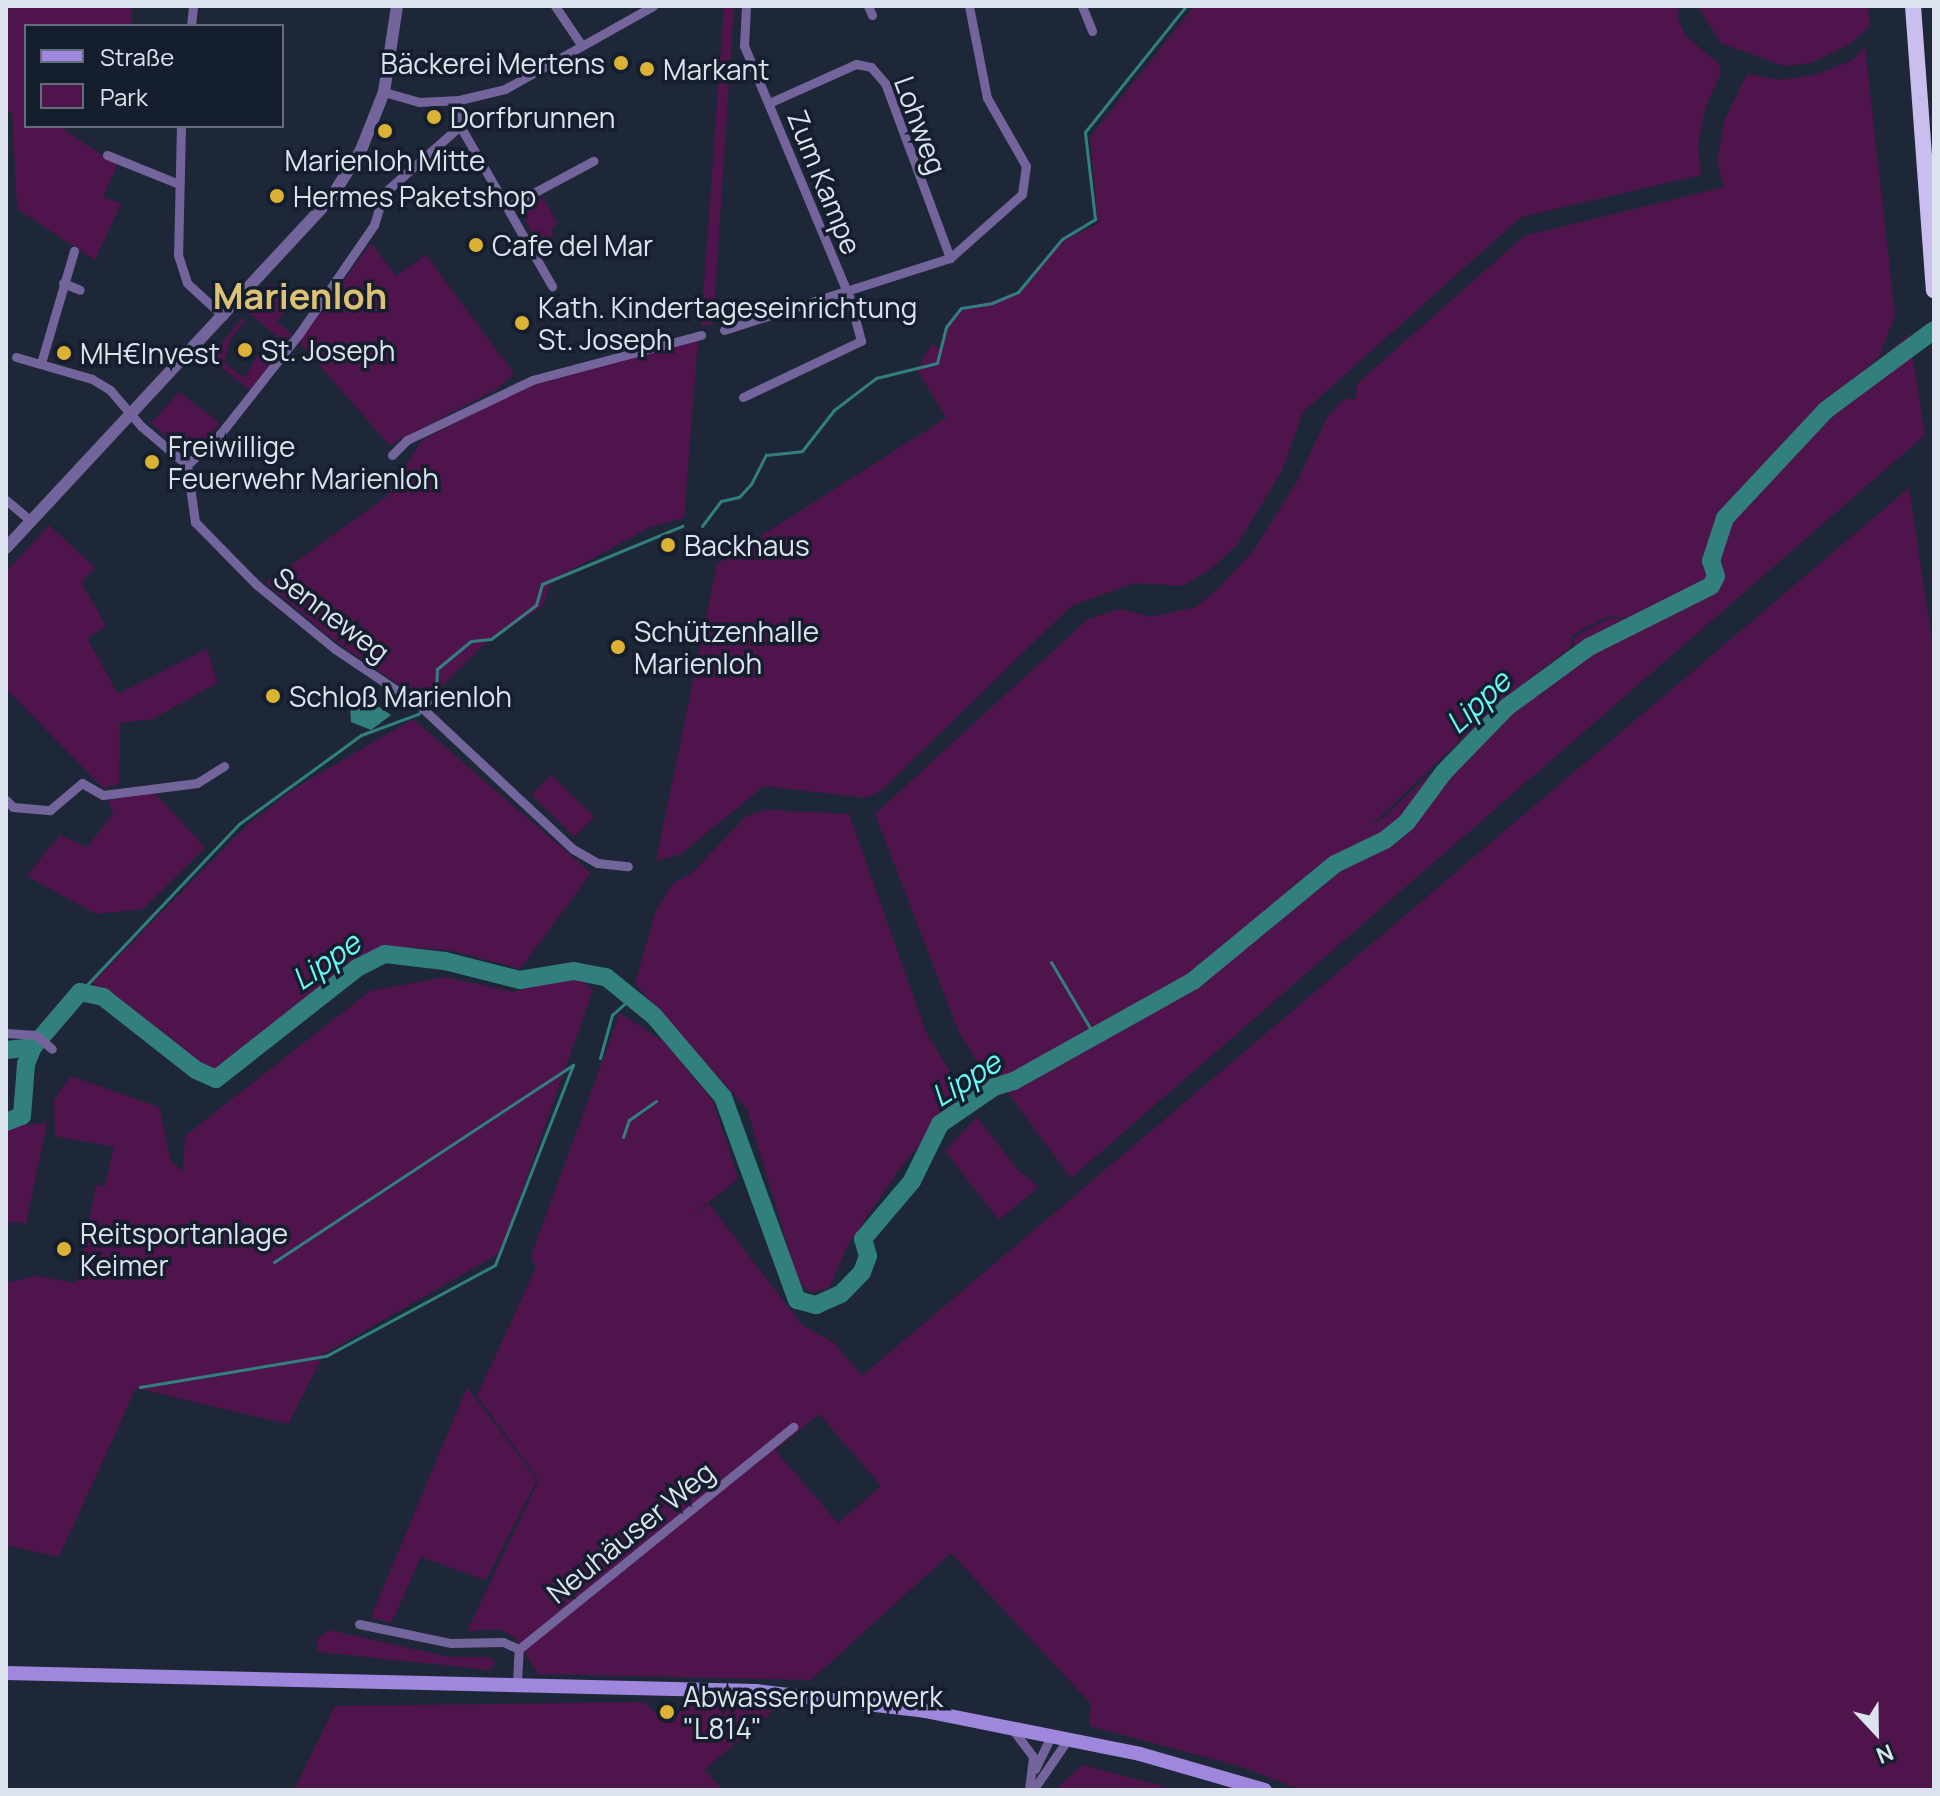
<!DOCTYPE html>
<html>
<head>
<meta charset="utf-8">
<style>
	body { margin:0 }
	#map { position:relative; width:1940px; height:1796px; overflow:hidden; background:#1e2738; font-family:Manrope,sans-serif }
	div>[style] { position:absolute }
	.green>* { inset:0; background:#4f144c; transform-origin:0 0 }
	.water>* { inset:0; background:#31807e }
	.stream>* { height:3px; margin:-1.5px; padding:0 1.5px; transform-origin:1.5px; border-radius:1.5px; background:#31807e }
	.river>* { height:18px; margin:-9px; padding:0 9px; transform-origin:9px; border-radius:9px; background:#31807e }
	.minor>* { height:9px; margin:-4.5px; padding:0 4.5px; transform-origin:4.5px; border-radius:4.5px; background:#73659b }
	.tertiary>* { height:12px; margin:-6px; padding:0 6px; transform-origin:6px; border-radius:6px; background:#73659b }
	.secondary>* { height:14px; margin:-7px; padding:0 7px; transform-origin:7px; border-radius:7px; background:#9f87de }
	.trunk>* { height:16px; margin:-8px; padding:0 8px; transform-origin:8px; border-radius:8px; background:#c9beed }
	.dots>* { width:22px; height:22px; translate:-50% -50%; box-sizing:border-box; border:4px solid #151e2d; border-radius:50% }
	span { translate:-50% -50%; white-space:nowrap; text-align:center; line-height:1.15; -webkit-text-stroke:7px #151e2d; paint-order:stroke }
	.poi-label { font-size:28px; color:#dde3ee }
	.right { translate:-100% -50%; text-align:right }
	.left { translate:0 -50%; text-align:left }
	.street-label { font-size:28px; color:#dde3ee }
	.water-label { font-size:30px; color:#67faf7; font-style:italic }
	.district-label { font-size:36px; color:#ddc176; font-weight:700 }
	.frame { position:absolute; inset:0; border:8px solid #dde3ee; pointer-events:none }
	.legend { position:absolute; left:24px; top:24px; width:260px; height:104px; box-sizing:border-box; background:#151e2d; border:2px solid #656d7a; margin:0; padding:10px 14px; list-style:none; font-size:24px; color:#dde3ee }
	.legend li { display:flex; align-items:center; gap:16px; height:40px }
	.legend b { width:40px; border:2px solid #656d7a }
	.north { position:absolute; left:1836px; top:1692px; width:80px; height:80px; -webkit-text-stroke:6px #151e2d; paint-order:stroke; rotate:158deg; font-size:22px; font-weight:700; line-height:32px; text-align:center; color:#dde3ee }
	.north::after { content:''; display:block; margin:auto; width:28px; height:36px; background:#dde3ee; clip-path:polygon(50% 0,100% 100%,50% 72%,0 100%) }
</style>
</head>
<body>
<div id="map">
	<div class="green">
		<div style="clip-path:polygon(6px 6px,132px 6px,132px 26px,26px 26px,26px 126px,67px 126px,64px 130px,117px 165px,103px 197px,121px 204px,95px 260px,17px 209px,12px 112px,6px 112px)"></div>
		<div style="clip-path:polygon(724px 6px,734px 6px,713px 324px,701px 327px)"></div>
		<div style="clip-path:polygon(1194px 6px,1679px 6px,1678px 20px,1686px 36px,1719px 64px,1721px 73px,1705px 109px,1698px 145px,1701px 175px,1521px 217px,1303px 412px,1282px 471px,1237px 545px,1210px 570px,1183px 586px,1134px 583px,1071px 606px,881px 791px,865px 798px,764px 786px,681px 854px,656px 861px,717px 564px,946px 418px,917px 370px,931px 345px,940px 347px,946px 327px,961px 308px,1018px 295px,1063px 240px,1098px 224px,1090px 137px)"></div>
		<div style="clip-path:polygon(1868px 6px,1870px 26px,1850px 44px,1811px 63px,1784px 66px,1721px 43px,1698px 7px)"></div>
		<div style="clip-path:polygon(evenodd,1865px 47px,1895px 315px,1879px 357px,1850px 384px,1909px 334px,1925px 435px,1071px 1178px,995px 1076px,999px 1073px,980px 1066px,958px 1030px,875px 814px,1088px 619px,1120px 609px,1151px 617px,1196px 607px,1219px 588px,1253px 551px,1296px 483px,1328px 416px,1344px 399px,1356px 399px,1357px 384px,1524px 236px,1724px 187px,1717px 161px,1724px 121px,1747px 74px,1781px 80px,1818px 74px,1853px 60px,1865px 47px,1655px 608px,1637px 620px,1609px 618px,1573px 638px,1575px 649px,1507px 701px,1382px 819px,1370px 826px,1506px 697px,1570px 648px,1572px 635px,1608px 616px,1637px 619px,1655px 608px)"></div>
		<div style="clip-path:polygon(533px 196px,536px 202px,544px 198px,557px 224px,551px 228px,554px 236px,538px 245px,522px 213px,522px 202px)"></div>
		<div style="clip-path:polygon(371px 243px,396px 276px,426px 255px,514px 374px,497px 389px,389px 445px,299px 342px)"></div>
		<div style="clip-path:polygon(271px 284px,294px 300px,277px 322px,292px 334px,285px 343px,247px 311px)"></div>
		<div style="clip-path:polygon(242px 318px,245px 321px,230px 340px,224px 363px,245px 378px,268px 336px,282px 347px,250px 390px,209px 358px)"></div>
		<div style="clip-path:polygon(698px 340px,684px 518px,650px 527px,551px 581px,543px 606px,484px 644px,425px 703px,331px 638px,266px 583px,386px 497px,422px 440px,534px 384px)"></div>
		<div style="clip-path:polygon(179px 392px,220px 423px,198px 448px,182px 450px,151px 423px)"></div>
		<div style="clip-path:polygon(evenodd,1909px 488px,1934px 654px,1934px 1790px,1302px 1790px,1239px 1766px,1089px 1726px,1091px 1704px,951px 1553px,811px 1680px,538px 1674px,516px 1638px,499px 1629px,467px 1631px,539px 1480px,477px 1396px,536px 1268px,531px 1256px,620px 1013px,665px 1043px,713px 1101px,738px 1179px,689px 1218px,709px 1204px,802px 1325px,833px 1342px,862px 1376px,1909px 488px,819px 1414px,881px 1486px,838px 1523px,775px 1450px,819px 1414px)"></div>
		<div style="clip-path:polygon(49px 525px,95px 568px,81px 582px,106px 626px,87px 638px,118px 694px,207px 649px,217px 683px,153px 719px,120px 723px,119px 784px,103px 788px,6px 689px,6px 572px)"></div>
		<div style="clip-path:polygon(413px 719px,591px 873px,520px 969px,448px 950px,388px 946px,355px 962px,212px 1073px,92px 983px,246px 826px,295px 788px)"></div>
		<div style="left:551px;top:775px;width:60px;height:28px;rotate:44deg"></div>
		<div style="clip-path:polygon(155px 793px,205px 848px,143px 909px,96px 914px,27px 876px,60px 835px,87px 847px,113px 814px,108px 800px)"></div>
		<div style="clip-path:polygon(767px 810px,849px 814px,926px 1032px,963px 1094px,900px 1168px,848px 1245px,829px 1288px,811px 1293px,798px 1281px,747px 1109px,635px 984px,655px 913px,673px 883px,691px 874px,746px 816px)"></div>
		<div style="clip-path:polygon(575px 974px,593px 990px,500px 1253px,324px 1354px,288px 1424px,136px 1388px,59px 1557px,6px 1545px,6px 1283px,36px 1276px,77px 1283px,96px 1185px,105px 1186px,114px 1147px,55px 1136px,54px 1100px,71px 1076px,159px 1107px,171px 1162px,183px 1171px,185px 1136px,370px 991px,445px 977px,514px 992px)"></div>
		<div style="clip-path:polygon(977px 1117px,1017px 1169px,1039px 1187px,999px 1220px,945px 1151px)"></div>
		<div style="clip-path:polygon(47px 1123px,26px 1224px,10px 1221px,6px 1232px,6px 1127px)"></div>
		<div style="clip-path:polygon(467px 1387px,537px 1480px,486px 1580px,421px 1557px,391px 1623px,371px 1617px)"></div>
		<div style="clip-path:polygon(329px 1630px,449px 1657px,491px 1657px,495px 1663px,491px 1670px,317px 1652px,318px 1638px)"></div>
		<div style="clip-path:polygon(644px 1702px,666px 1723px,680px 1712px,680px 1702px,774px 1710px,704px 1770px,723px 1790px,294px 1790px,335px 1706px)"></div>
		<div style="clip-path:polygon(1082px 1765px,1177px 1790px,1055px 1790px)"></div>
	</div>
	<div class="water">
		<div style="clip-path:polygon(350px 705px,376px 705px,391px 715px,371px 730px,351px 722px)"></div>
	</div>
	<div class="stream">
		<div style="left:702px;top:526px;width:31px;rotate:-53deg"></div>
		<div style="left:721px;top:501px;width:18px;rotate:-13deg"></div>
		<div style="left:739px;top:497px;width:18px;rotate:-47deg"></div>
		<div style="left:751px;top:484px;width:33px;rotate:-63deg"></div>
		<div style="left:766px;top:455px;width:36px;rotate:-6deg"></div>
		<div style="left:802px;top:451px;width:52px;rotate:-52deg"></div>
		<div style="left:834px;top:410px;width:53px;rotate:-37.3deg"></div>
		<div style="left:876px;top:378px;width:63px;rotate:-13.8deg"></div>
		<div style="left:937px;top:363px;width:37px;rotate:-76deg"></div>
		<div style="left:946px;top:327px;width:24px;rotate:-52deg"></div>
		<div style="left:961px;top:308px;width:31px;rotate:-9deg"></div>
		<div style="left:992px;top:303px;width:28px;rotate:-23deg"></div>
		<div style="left:1018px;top:292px;width:69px;rotate:-50.3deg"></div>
		<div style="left:1062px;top:239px;width:39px;rotate:-31deg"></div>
		<div style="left:1095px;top:219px;width:88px;rotate:-96.6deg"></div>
		<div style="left:1085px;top:132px;width:161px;rotate:-51.3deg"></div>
		<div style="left:1051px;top:962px;width:82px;rotate:59.4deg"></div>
		<div style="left:80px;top:992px;width:231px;rotate:-46.6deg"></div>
		<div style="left:239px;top:824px;width:151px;rotate:-36.1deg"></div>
		<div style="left:361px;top:735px;width:61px;rotate:-20.2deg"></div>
		<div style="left:418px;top:714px;width:25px;rotate:-43deg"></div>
		<div style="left:436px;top:697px;width:28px;rotate:-88deg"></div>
		<div style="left:437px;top:669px;width:44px;rotate:-39.5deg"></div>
		<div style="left:471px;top:641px;width:20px;rotate:-6deg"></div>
		<div style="left:491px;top:639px;width:56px;rotate:-37.1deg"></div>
		<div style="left:536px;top:605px;width:22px;rotate:-74deg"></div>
		<div style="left:542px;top:584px;width:152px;rotate:-22.5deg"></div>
		<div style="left:600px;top:1058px;width:45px;rotate:-74.4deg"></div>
		<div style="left:612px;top:1015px;width:30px;rotate:-42deg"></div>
		<div style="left:623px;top:1137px;width:18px;rotate:-71deg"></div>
		<div style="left:629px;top:1120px;width:33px;rotate:-35deg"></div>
		<div style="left:274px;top:1262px;width:358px;rotate:-33.4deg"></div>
		<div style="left:140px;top:1387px;width:189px;rotate:-9.5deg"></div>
		<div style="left:326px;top:1356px;width:192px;rotate:-28.3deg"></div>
		<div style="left:495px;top:1265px;width:215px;rotate:-68.7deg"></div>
	</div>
	<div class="river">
		<div style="left:6px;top:1050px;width:27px;rotate:-6deg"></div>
		<div style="left:33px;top:1047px;width:72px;rotate:-49.5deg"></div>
		<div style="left:80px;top:992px;width:24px;rotate:12deg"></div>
		<div style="left:103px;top:997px;width:118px;rotate:38.1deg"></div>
		<div style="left:196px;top:1070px;width:22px;rotate:24deg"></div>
		<div style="left:216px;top:1079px;width:179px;rotate:-38.2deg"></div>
		<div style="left:357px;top:968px;width:31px;rotate:-27deg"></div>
		<div style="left:385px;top:954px;width:60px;rotate:6.7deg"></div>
		<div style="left:445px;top:961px;width:77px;rotate:14.2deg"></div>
		<div style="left:520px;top:980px;width:55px;rotate:-9.5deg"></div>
		<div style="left:574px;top:971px;width:33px;rotate:11deg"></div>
		<div style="left:606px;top:977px;width:62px;rotate:39.1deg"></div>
		<div style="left:654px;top:1016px;width:106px;rotate:49.6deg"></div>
		<div style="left:723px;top:1097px;width:216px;rotate:70deg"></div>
		<div style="left:797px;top:1300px;width:20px;rotate:15deg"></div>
		<div style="left:816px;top:1305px;width:27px;rotate:-24deg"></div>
		<div style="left:841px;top:1294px;width:30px;rotate:-46deg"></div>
		<div style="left:862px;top:1272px;width:17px;rotate:-69deg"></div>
		<div style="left:868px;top:1256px;width:18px;rotate:-106deg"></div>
		<div style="left:863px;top:1239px;width:76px;rotate:-49.8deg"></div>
		<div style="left:912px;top:1181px;width:64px;rotate:-63.8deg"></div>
		<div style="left:940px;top:1124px;width:65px;rotate:-34.4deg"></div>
		<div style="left:994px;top:1087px;width:21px;rotate:-17deg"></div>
		<div style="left:1014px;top:1081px;width:205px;rotate:-29.2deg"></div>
		<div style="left:1193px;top:981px;width:184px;rotate:-39.5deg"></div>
		<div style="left:1335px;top:864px;width:55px;rotate:-25.6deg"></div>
		<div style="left:1385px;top:840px;width:28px;rotate:-39deg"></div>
		<div style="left:1407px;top:822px;width:62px;rotate:-53.5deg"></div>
		<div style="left:1444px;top:772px;width:91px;rotate:-45.9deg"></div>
		<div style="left:1507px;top:707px;width:102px;rotate:-36.2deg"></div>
		<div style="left:1589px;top:647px;width:136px;rotate:-26.6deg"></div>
		<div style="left:1711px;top:586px;width:11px;rotate:-63deg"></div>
		<div style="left:1716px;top:576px;width:16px;rotate:-108deg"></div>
		<div style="left:1711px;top:561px;width:45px;rotate:-72deg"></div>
		<div style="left:1725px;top:518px;width:148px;rotate:-46.9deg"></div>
		<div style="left:1826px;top:410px;width:134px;rotate:-36.5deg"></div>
		<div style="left:6px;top:1122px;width:17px;rotate:-21deg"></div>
		<div style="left:22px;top:1116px;width:52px;rotate:-85.6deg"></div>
		<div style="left:26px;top:1064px;width:18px;rotate:-68deg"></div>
	</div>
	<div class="minor">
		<div style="left:555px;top:6px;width:45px;rotate:56deg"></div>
		<div style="left:868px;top:6px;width:10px;rotate:66deg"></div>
		<div style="left:1082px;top:6px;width:27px;rotate:68deg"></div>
		<div style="left:191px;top:26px;width:20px;rotate:-84deg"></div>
		<div style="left:384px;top:92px;width:36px;rotate:16deg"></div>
		<div style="left:419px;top:102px;width:40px;rotate:-2.9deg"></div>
		<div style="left:459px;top:100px;width:47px;rotate:-13.4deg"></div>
		<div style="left:505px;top:89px;width:170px;rotate:-29.3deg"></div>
		<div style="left:459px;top:100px;width:26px;rotate:88deg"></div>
		<div style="left:460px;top:126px;width:185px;rotate:60.1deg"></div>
		<div style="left:769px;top:103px;width:95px;rotate:-24.1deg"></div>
		<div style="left:856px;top:64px;width:15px;rotate:11deg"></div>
		<div style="left:871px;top:67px;width:21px;rotate:49deg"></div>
		<div style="left:885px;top:83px;width:187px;rotate:69.6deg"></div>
		<div style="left:181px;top:126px;width:129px;rotate:91.3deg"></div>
		<div style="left:178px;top:255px;width:29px;rotate:72deg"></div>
		<div style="left:187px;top:283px;width:49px;rotate:42.5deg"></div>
		<div style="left:107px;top:155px;width:78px;rotate:21.9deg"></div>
		<div style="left:507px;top:207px;width:98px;rotate:-28.1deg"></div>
		<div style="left:63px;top:283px;width:18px;rotate:22deg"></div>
		<div style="left:724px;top:330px;width:237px;rotate:-17.7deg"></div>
		<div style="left:950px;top:258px;width:96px;rotate:-41.6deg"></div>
		<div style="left:1022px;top:194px;width:28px;rotate:-82deg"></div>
		<div style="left:1026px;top:166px;width:78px;rotate:-119.8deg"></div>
		<div style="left:987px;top:98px;width:94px;rotate:-101.1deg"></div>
		<div style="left:16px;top:357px;width:79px;rotate:16.1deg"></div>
		<div style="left:92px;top:379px;width:21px;rotate:31deg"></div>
		<div style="left:110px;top:390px;width:48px;rotate:49.3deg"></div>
		<div style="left:141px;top:426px;width:60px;rotate:40.3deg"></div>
		<div style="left:187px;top:465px;width:58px;rotate:82deg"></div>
		<div style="left:195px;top:522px;width:88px;rotate:45.5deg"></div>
		<div style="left:257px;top:585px;width:101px;rotate:39.4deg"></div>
		<div style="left:335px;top:649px;width:102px;rotate:33.8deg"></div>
		<div style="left:420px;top:706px;width:209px;rotate:43.1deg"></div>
		<div style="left:573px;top:849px;width:28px;rotate:30deg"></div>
		<div style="left:597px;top:863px;width:31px;rotate:6deg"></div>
		<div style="left:41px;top:363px;width:117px;rotate:-73.6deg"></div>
		<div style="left:743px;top:397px;width:131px;rotate:-25.4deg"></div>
		<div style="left:861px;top:341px;width:43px;rotate:-104.7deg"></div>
		<div style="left:850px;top:299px;width:274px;rotate:-112.7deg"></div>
		<div style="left:744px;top:46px;width:40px;rotate:-87.1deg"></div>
		<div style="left:392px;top:455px;width:21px;rotate:-45deg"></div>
		<div style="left:407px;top:440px;width:139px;rotate:-25.6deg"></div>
		<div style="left:532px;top:380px;width:175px;rotate:-14.9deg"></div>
		<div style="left:187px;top:465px;width:47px;rotate:-43.3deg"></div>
		<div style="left:221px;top:433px;width:126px;rotate:-51.8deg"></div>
		<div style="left:299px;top:334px;width:132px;rotate:-55.5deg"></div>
		<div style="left:374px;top:225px;width:34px;rotate:-73deg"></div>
		<div style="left:384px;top:193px;width:101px;rotate:-41.4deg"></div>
		<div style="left:6px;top:500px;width:33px;rotate:40deg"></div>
		<div style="left:6px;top:800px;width:10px;rotate:45deg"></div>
		<div style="left:13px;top:807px;width:37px;rotate:5deg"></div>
		<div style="left:50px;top:810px;width:42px;rotate:-40.2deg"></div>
		<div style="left:82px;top:783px;width:24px;rotate:30deg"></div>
		<div style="left:103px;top:795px;width:95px;rotate:-7.3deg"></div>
		<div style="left:197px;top:783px;width:32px;rotate:-32deg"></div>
		<div style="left:6px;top:1033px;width:30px;rotate:4deg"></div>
		<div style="left:36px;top:1035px;width:21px;rotate:41deg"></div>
		<div style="left:359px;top:1624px;width:94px;rotate:11.7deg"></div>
		<div style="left:451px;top:1643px;width:52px;rotate:-1.1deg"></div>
		<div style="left:503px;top:1642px;width:17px;rotate:24deg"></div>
		<div style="left:517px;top:1682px;width:33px;rotate:-87deg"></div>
		<div style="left:519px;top:1649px;width:353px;rotate:-39deg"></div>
		<div style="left:1013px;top:1730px;width:34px;rotate:53deg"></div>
		<div style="left:1033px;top:1757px;width:33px;rotate:97deg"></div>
		<div style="left:1035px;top:1769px;width:37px;rotate:-64deg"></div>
		<div style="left:1033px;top:1790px;width:62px;rotate:-55.5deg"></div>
	</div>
	<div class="tertiary">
		<div style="left:6px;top:548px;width:474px;rotate:-47.1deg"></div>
		<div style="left:329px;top:201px;width:60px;rotate:-57.9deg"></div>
		<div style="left:361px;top:150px;width:62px;rotate:-68.4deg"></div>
		<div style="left:384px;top:92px;width:87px;rotate:-81.4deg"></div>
	</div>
	<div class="secondary">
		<div style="left:6px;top:1673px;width:750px;rotate:1.37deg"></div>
		<div style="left:756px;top:1691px;width:170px;rotate:6.7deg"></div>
		<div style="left:925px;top:1711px;width:219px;rotate:11.3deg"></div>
		<div style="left:1140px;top:1754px;width:130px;rotate:16.1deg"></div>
	</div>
	<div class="trunk">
		<div style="left:1913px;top:6px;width:285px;rotate:85.8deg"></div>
	</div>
	<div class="dots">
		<div style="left:621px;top:63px;background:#dbb233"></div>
		<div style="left:647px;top:69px;background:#dbb233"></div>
		<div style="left:434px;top:117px;background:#dbb233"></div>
		<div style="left:385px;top:131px;background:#dbb233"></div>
		<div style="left:277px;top:196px;background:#dbb233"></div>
		<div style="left:476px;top:245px;background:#dbb233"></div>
		<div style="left:522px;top:323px;background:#dbb233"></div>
		<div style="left:245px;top:350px;background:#dbb233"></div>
		<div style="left:64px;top:353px;background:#dbb233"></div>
		<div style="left:152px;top:462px;background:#dbb233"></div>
		<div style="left:668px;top:545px;background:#dbb233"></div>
		<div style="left:618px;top:647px;background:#dbb233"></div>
		<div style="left:273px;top:696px;background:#dbb233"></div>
		<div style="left:64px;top:1249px;background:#dbb233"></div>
		<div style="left:667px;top:1712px;background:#dbb233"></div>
	</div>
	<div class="poi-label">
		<span class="right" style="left:605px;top:63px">Bäckerei Mertens</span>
		<span class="left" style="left:663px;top:69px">Markant</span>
		<span class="left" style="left:450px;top:117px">Dorfbrunnen</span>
		<span style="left:385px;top:160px">Marienloh Mitte</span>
		<span class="left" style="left:293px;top:196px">Hermes Paketshop</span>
		<span class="left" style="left:492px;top:245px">Cafe del Mar</span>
		<span class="left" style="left:538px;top:323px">Kath. Kindertageseinrichtung<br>St. Joseph</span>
		<span class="left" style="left:261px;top:350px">St. Joseph</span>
		<span class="left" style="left:80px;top:353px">MH€Invest</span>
		<span class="left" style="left:168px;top:462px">Freiwillige<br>Feuerwehr Marienloh</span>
		<span class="left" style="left:684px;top:545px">Backhaus</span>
		<span class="left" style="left:634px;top:647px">Schützenhalle<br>Marienloh</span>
		<span class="left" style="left:289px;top:696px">Schloß Marienloh</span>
		<span class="left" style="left:80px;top:1249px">Reitsportanlage<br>Keimer</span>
		<span class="left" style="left:683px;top:1712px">Abwasserpumpwerk<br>"L814"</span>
	</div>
	<div class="street-label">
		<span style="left:921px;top:125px;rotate:70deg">Lohweg</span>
		<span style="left:825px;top:182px;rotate:68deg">Zum Kampe</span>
		<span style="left:332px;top:614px;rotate:37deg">Senneweg</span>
		<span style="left:630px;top:1532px;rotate:-39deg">Neuhäuser Weg</span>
	</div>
	<div class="water-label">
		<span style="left:1478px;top:702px;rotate:-43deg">Lippe</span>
		<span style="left:326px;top:961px;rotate:-35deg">Lippe</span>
		<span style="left:966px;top:1079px;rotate:-32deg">Lippe</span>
	</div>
	<div class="district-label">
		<span style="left:300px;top:296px">Marienloh</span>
	</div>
	<div class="frame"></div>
	<ul class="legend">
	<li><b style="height:10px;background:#9f87de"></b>Straße</li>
	<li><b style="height:22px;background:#4f144c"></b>Park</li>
	</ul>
	<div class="north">N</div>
</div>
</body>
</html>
